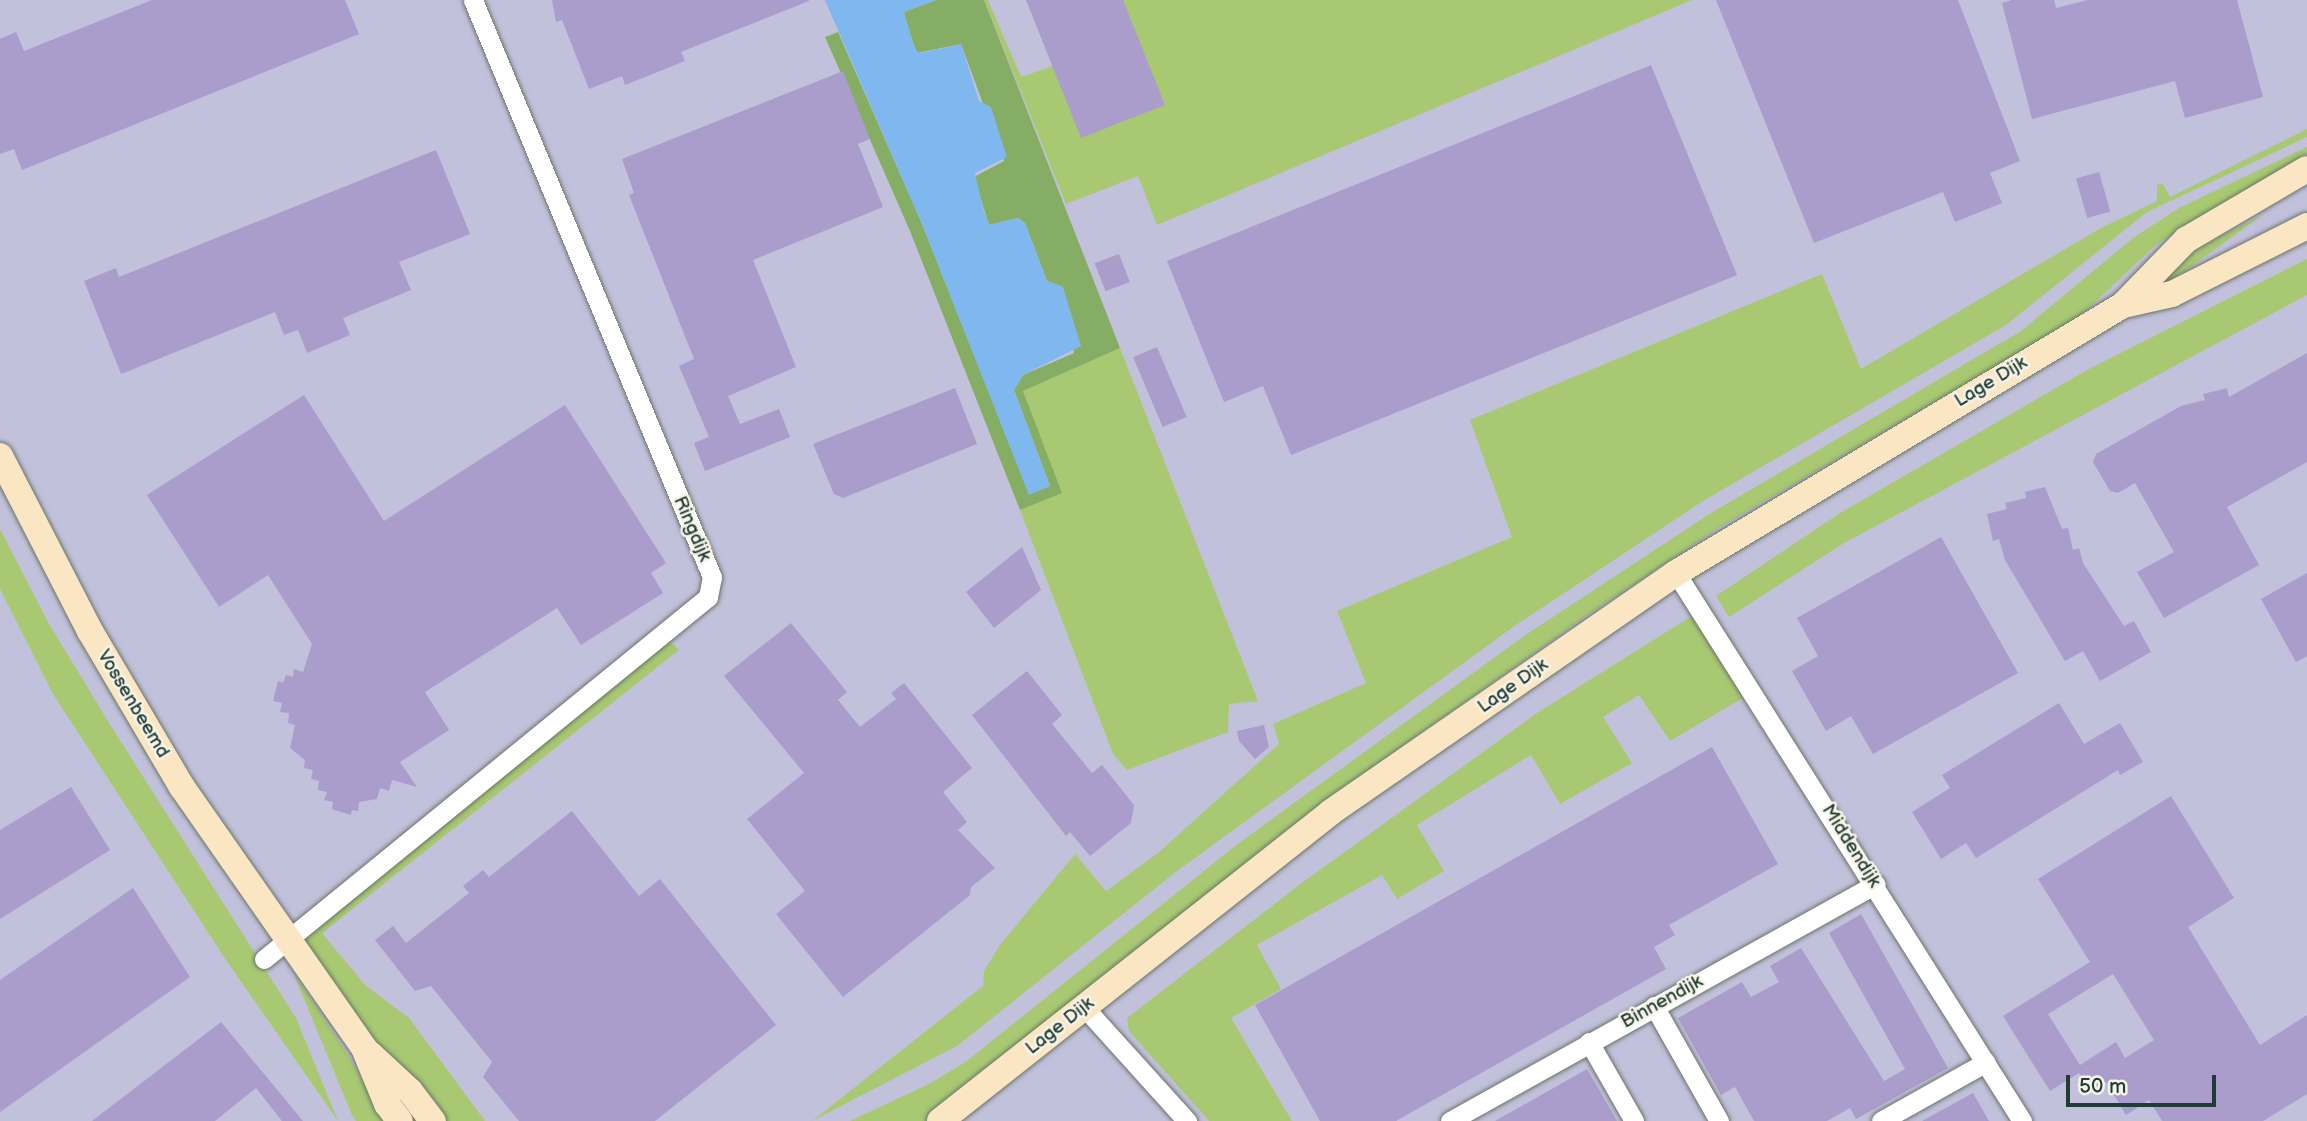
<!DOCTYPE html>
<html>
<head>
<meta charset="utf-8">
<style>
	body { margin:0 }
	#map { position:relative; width:2307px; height:1121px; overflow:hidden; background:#f5e0c8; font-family:"Balsamiq Sans",sans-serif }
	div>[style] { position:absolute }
	.industrial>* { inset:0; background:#c2c1dc; transform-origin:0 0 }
	.green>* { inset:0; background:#a8c972 }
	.forest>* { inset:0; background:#86ad64 }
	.water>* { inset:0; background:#7eb8ef }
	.building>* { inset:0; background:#aa9ccb; transform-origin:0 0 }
	.roads { filter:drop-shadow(0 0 2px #6a7668) drop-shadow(0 0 2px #6a7668) }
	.minor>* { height:19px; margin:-9.5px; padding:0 9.5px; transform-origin:9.5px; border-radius:9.5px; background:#fff }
	.secondary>* { height:26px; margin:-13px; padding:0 13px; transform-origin:13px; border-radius:13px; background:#fbe6c3 }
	span { translate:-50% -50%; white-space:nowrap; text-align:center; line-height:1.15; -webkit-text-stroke:5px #f7f3e8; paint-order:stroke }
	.street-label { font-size:19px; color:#1f3d34 }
	.scale { position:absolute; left:2066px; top:1075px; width:150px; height:32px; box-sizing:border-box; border:4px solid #1f3d34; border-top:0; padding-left:9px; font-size:21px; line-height:24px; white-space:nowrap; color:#1f3d34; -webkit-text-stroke:5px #f7f3e8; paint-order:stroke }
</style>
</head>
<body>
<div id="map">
	<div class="industrial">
		<div style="left:0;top:0;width:2307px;height:1121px"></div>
	</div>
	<div class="green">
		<div style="clip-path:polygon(984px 0,988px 0,1021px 77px,1133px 38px,1119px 0,1692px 0,1157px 225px,1138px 176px,1066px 204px)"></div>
		<div style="clip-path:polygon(2307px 129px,2307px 137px,2147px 212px,2006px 325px,1703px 501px,1516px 625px,1177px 871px,957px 1046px,812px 1121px,983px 986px,984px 971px,1000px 945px,1075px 854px,1106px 891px,1158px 853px,1279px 744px,1273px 724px,1366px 683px,1337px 611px,1512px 537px,1470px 420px,1822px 274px,1861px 369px,2101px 228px,2157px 201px,2157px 185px,2162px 183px,2170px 197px)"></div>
		<div style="clip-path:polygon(2307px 147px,2307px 154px,2157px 244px,2078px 318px,1720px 527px,1586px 616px,1380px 762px,925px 1121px,850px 1121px,929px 1084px,967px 1061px,1235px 846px,1524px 636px,1711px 513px,2021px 331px,2133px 238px,2179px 208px)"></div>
		<div style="clip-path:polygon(2264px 214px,2160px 289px,2149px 286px,2202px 246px)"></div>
		<div style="clip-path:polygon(2307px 259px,2307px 295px,1844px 543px,1729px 617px,1716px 596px,1840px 513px,2087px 370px)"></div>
		<div style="clip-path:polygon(1120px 348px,1258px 701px,1229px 704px,1228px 732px,1127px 770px,1113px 754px,1020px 510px,1061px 493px,1023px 391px)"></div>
		<div style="clip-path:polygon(0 529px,49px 624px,111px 726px,296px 1018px,338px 1121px,226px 960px,53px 694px,0 589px)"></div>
		<div style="clip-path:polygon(1695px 614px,1746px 696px,1670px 741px,1639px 695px,1603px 717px,1632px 763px,1560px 804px,1531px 755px,1417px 825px,1444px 871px,1397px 899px,1382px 875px,1257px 945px,1281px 989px,1231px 1018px,1292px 1121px,1209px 1121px,1129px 1031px,1127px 1018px,1303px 882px,1537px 713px)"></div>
		<div style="clip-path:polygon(667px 638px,679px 650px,322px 933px,365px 985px,409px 1018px,485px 1121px,440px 1121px,370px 1042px,301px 939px)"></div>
		<div style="clip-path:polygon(293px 972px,347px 1053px,385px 1121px,356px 1121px,352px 1115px)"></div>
	</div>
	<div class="forest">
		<div style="clip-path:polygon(936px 0,984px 0,1120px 348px,1023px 391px,1062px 493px,1020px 510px,910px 231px,825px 37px,838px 32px,922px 224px,1029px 494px,1050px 486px,1014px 390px,1023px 375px,1074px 353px,1063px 287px,1047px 281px,1025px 223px,1018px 218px,989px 225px,974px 177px,1004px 161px,961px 44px,917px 53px,906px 24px,904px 12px)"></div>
	</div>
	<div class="water">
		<div style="clip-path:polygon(825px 0,936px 0,904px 12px,915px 49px,920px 53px,961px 44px,979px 101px,991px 107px,1007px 157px,975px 173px,983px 208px,989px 225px,1018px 218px,1025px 223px,1047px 281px,1063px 287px,1081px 346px,1023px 375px,1014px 390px,1050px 486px,1029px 495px,922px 224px)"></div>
	</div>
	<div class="building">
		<div style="clip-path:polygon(152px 0,345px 0,359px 34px,22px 170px,14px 149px,0 154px,0 39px,16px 32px,24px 51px)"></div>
		<div style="clip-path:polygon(552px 0,809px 0,809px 1px,681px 52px,685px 61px,625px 85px,622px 76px,589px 89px,562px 20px,556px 22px)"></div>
		<div style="clip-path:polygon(1026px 0,1123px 0,1165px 105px,1081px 138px)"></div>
		<div style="clip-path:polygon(1716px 0,1958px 0,2020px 161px,1990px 173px,2002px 203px,1955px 222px,1943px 192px,1814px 243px)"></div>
		<div style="clip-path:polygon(2012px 0,2054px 0,2056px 8px,2088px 0,2237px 0,2263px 97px,2185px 118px,2175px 81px,2032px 119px,2002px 3px)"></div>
		<div style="clip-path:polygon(1651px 65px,1737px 275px,1291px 455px,1263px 386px,1224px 402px,1167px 261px)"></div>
		<div style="clip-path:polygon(843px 71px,870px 139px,858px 144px,883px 207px,753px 260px,796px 367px,728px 396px,740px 424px,779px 409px,790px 437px,705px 471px,694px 443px,709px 437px,679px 366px,694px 359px,629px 195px,634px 193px,622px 159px)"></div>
		<div style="clip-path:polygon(436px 150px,470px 234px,399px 262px,411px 290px,343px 318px,350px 335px,307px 353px,298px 330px,284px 335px,275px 312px,121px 374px,84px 281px,116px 268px,119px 277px)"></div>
		<div style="left:2099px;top:172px;width:41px;height:24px;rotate:74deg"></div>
		<div style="left:1119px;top:254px;width:30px;height:26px;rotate:69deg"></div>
		<div style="left:1157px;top:347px;width:76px;height:26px;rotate:67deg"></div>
		<div style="clip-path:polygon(2307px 353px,2307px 462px,2227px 507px,2259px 565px,2164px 618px,2137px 572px,2174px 552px,2135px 483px,2118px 493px,2110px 491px,2093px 462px,2096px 454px,2181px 406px,2205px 400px,2203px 394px,2227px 388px,2229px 397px)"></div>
		<div style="clip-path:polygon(955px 388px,977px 444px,843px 498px,834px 494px,813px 444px)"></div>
		<div style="clip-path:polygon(304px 395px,384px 521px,565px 405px,666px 563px,651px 573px,663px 593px,581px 645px,557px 608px,425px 692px,449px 730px,400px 762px,417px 787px,392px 780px,389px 791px,380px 788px,377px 799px,359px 802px,358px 811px,352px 810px,351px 815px,332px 809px,333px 802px,324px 800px,327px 792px,318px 790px,319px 781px,311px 779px,313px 770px,304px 768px,305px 760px,290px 748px,295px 725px,288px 723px,289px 713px,280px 712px,282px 703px,273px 701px,278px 681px,283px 683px,286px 675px,293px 677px,294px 669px,303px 672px,312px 644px,268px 575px,219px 607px,147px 495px)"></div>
		<div style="clip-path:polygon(2045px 487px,2062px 529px,2068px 528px,2073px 550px,2079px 548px,2083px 563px,2124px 626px,2134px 621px,2151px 652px,2100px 681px,2083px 651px,2065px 661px,2005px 560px,1999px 539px,1993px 541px,1987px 514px,2007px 509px,2005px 503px,2026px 498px,2025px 492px)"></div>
		<div style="clip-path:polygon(1941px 537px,2018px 673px,1873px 754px,1851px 716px,1826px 731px,1792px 671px,1818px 656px,1797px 618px)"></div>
		<div style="clip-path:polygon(1022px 547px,1041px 590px,994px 628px,966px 592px)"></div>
		<div style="clip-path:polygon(2307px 573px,2307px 656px,2296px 662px,2261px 599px)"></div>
		<div style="clip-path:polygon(791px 623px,847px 692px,838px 700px,860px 727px,896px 699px,891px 693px,904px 683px,972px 768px,943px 792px,967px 822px,958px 830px,995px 868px,971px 887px,970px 895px,843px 997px,776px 914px,805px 891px,747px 819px,804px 773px,724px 676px)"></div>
		<div style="clip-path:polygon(1027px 671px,1062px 715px,1052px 724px,1092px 773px,1102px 765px,1134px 805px,1131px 823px,1090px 856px,1070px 832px,1066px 836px,972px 715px)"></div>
		<div style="clip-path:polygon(2059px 703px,2084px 744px,2120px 723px,2143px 762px,2120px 775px,2118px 770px,1976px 858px,1966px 843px,1941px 859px,1912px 812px,1950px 788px,1942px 775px)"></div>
		<div style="clip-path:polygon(1264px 725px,1269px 747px,1255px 759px,1239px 741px,1237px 731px)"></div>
		<div style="clip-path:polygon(1712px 747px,1778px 864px,1669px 925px,1675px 935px,1654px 947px,1666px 969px,1396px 1121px,1320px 1121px,1255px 1005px)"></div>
		<div style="clip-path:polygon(71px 787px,110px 850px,0 919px,0 830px)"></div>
		<div style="clip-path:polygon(evenodd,2171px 796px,2234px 898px,2188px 927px,2260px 1045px,2307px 1015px,2307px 1094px,2263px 1121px,2162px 1121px,2149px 1100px,2126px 1115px,2106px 1082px,2090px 1091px,2079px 1073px,2050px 1091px,2003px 1016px,2090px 962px,2038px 879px,2171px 796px,2113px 974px,2154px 1040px,2125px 1058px,2116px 1042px,2080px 1065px,2048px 1014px,2113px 974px)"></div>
		<div style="clip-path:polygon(572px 811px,639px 896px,660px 879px,776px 1025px,655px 1121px,519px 1121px,483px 1077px,492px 1062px,431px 986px,415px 991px,375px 940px,393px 926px,406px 943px,469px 893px,463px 886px,483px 870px,489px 877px)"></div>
		<div style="clip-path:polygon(133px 888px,190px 977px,0 1112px,0 980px)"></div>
		<div style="clip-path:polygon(1861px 914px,1948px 1068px,1856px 1119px,1850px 1108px,1827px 1121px,1754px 1121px,1735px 1087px,1721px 1095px,1678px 1018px,1742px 982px,1751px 997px,1779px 982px,1770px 966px,1801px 948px,1884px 1081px,1905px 1069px,1829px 933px)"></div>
		<div style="clip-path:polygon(221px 1022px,303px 1121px,282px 1121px,256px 1088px,215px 1121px,92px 1121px)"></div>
		<div style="clip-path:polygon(1587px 1069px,1617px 1121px,1495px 1121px,1543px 1094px)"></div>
		<div style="clip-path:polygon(1973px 1093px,1989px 1121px,1922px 1121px)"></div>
	</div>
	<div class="roads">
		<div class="minor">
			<div style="left:1676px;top:573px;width:648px;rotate:57.73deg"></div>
			<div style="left:264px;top:959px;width:573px;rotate:-39.19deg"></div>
			<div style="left:708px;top:597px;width:20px;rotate:-79deg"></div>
			<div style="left:712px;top:577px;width:625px;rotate:-112.5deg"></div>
			<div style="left:1654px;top:1006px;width:132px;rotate:60.5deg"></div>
			<div style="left:1084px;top:1007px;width:154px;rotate:47.9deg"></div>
			<div style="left:1589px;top:1042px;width:91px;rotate:60.3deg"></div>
			<div style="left:1450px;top:1121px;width:487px;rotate:-29.1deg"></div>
			<div style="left:1881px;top:1121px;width:120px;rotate:-29.3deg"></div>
		</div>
		<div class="secondary">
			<div style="left:2123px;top:305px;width:91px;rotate:-45.9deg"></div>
			<div style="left:2186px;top:240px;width:140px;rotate:-30.4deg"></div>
			<div style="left:0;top:456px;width:197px;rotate:62.8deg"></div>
			<div style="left:90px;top:631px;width:181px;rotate:59.5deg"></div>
			<div style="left:182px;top:787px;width:318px;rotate:55.1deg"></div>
			<div style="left:364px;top:1048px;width:61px;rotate:67.7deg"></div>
			<div style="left:387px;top:1104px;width:21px;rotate:53deg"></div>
			<div style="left:370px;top:1054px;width:54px;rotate:42.8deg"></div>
			<div style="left:410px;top:1091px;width:38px;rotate:53deg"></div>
			<div style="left:940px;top:1121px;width:498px;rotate:-38.3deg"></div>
			<div style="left:1331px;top:812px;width:420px;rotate:-34.7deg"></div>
			<div style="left:1676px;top:573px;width:521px;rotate:-30.94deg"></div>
			<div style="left:2123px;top:305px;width:50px;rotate:-12.7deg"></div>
			<div style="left:2172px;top:294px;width:151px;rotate:-26.7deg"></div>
		</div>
	</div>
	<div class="street-label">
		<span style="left:1991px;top:382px;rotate:-31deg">Lage Dijk</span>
		<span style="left:692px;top:529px;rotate:67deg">Ringdijk</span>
		<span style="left:1513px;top:686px;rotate:-35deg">Lage Dijk</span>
		<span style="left:133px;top:704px;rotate:59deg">Vossenbeemd</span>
		<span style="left:1851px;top:846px;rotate:58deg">Middendijk</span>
		<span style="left:1662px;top:1002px;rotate:-29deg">Binnendijk</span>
		<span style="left:1060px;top:1026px;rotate:-38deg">Lage Dijk</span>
	</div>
	<div class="scale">50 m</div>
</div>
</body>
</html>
